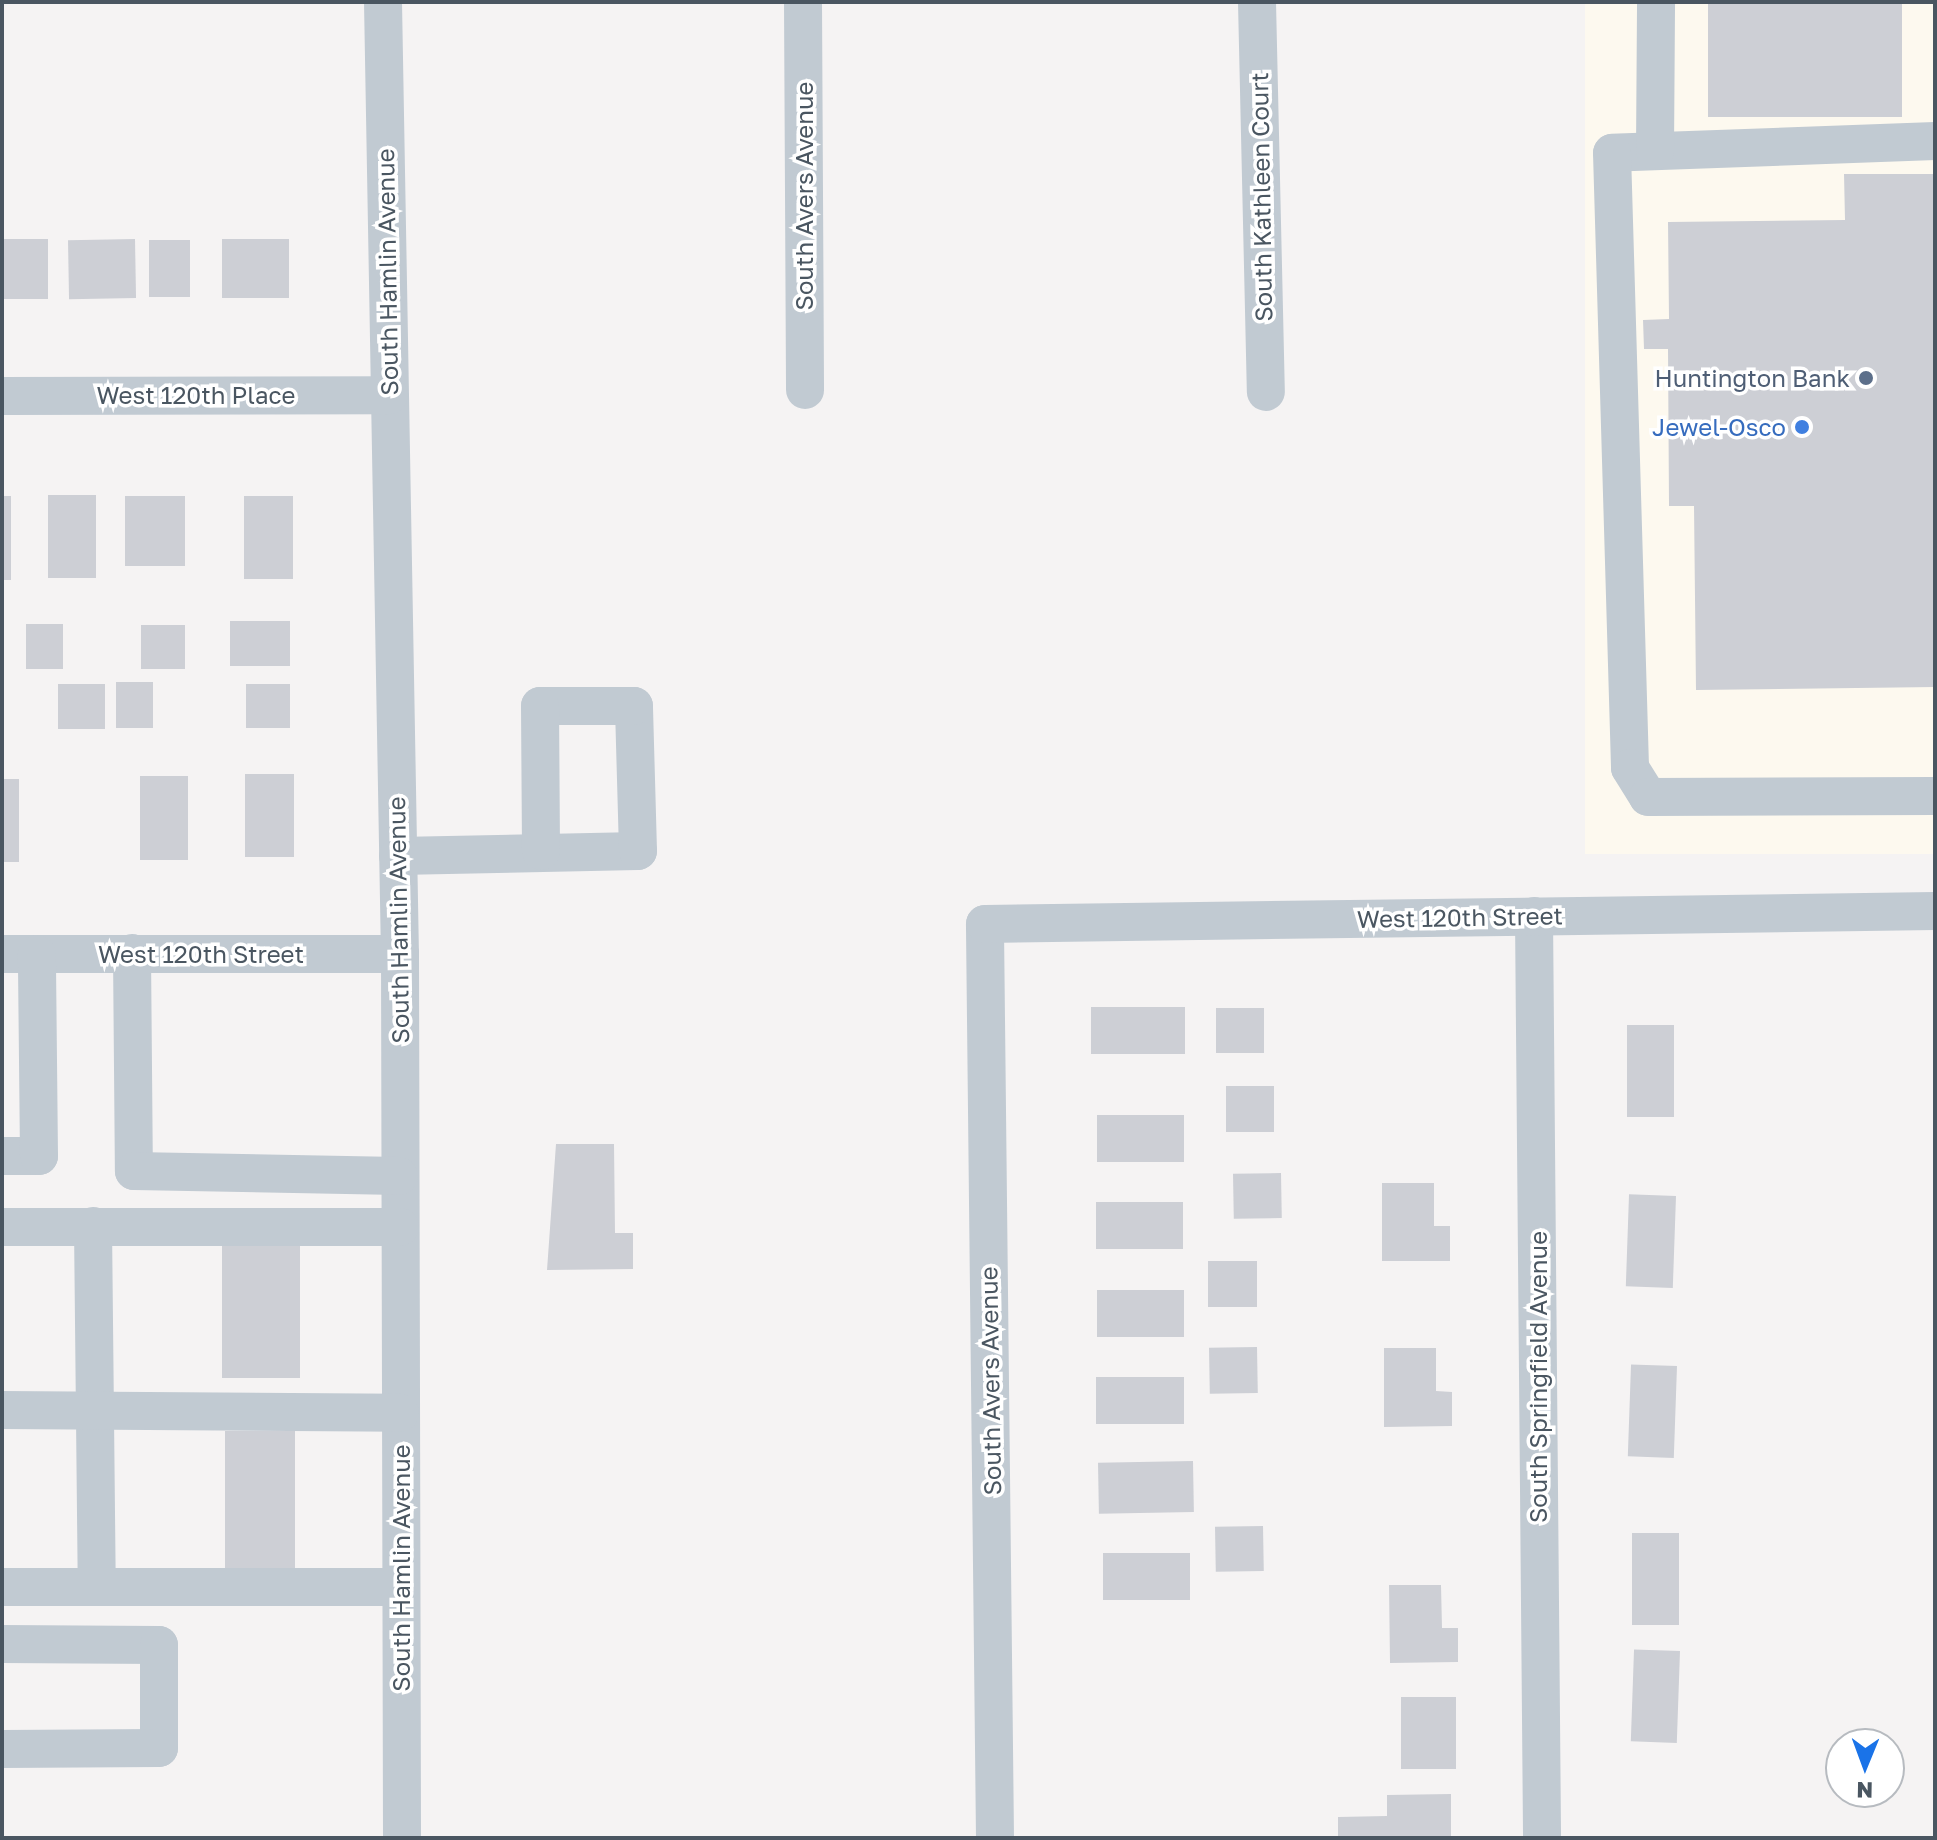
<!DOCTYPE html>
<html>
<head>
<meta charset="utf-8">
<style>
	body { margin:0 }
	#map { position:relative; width:1937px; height:1840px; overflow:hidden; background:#f5f3f3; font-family:"Golos Text",sans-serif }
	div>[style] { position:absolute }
	.commercial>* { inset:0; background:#fdf9ef; transform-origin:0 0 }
	.building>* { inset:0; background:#cdcfd5; transform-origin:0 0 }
	.minor>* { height:38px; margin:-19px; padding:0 19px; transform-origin:19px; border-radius:19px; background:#c1cad2 }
	.dots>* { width:22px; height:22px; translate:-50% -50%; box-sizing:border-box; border:4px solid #fff; border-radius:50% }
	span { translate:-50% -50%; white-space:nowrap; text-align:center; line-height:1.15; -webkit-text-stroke:7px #fff; paint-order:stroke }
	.street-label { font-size:24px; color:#4a5661 }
	.service-label { font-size:24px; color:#4e5e75 }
	.right { translate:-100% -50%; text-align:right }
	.shop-label { font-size:24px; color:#366cbe }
	.frame { position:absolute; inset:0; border:4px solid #4a5661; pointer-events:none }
	.north { position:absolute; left:1825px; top:1728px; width:80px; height:80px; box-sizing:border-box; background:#fff; border:2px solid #b7bbc0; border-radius:50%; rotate:181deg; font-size:22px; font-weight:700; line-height:32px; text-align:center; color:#4a5661 }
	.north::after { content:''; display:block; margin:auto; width:28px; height:36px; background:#1a73e8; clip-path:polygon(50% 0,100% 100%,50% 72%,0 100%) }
</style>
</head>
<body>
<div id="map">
	<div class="commercial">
		<div style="left:1585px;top:2px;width:350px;height:852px"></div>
	</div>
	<div class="building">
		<div style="left:1708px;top:2px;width:194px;height:115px"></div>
		<div style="clip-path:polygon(1844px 174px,1935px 174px,1935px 687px,1696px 690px,1694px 506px,1669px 506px,1668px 349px,1644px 349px,1643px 320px,1669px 319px,1668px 222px,1845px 220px)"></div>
		<div style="left:2px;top:239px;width:46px;height:60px"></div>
		<div style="left:135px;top:239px;width:59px;height:67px;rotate:89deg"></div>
		<div style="left:222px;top:239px;width:67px;height:59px"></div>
		<div style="left:149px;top:240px;width:41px;height:57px"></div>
		<div style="left:48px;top:495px;width:48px;height:83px"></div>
		<div style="left:2px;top:496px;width:9px;height:84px"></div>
		<div style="left:125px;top:496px;width:60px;height:70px"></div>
		<div style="left:293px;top:496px;width:83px;height:49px;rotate:90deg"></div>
		<div style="left:290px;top:621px;width:45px;height:60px;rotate:90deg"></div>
		<div style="left:26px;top:624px;width:37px;height:45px"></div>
		<div style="left:185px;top:625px;width:44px;height:44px;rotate:90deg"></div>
		<div style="left:153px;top:682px;width:46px;height:37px;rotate:90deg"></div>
		<div style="left:58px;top:684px;width:47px;height:45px"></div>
		<div style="left:246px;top:684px;width:44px;height:44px"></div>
		<div style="left:245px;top:774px;width:49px;height:83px"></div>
		<div style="left:140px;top:776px;width:48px;height:84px"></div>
		<div style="left:2px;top:779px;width:17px;height:83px"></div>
		<div style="left:1091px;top:1007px;width:94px;height:47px"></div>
		<div style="left:1216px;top:1008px;width:48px;height:45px"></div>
		<div style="left:1627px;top:1025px;width:47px;height:92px"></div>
		<div style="left:1226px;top:1086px;width:48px;height:46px"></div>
		<div style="left:1097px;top:1115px;width:87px;height:47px"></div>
		<div style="clip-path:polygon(556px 1144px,614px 1144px,615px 1233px,633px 1233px,633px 1269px,547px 1270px)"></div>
		<div style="left:1281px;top:1173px;width:45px;height:48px;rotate:89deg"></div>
		<div style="clip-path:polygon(1382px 1183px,1434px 1183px,1434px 1226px,1450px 1226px,1450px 1261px,1382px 1261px)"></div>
		<div style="left:1676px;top:1196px;width:92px;height:47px;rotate:92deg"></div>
		<div style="left:1096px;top:1202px;width:87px;height:47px"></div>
		<div style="left:300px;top:1233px;width:145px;height:78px;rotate:90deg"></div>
		<div style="left:1208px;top:1261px;width:49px;height:46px"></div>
		<div style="left:1097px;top:1290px;width:87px;height:47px"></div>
		<div style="left:1257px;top:1347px;width:46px;height:48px;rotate:89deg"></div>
		<div style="clip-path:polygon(1384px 1348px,1436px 1348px,1436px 1391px,1452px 1392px,1452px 1426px,1384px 1427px)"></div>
		<div style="left:1677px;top:1366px;width:92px;height:46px;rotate:92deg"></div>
		<div style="left:1096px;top:1377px;width:88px;height:47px"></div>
		<div style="left:295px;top:1431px;width:140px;height:70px;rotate:90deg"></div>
		<div style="left:1193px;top:1461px;width:51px;height:95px;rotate:89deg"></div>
		<div style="left:1263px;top:1526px;width:45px;height:48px;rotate:89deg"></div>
		<div style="left:1632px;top:1533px;width:47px;height:92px"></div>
		<div style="left:1103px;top:1553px;width:87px;height:47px"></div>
		<div style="clip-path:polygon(1389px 1585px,1441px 1585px,1442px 1628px,1458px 1628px,1458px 1662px,1390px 1663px)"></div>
		<div style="left:1680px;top:1651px;width:92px;height:46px;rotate:92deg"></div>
		<div style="left:1456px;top:1697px;width:72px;height:55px;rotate:90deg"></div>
		<div style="clip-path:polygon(1451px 1794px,1451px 1838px,1338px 1838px,1338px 1817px,1387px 1816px,1387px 1795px)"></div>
	</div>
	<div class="minor">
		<div style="left:383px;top:2px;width:952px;rotate:88.98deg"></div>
		<div style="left:400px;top:954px;width:884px;rotate:89.87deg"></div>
		<div style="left:803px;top:2px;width:388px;rotate:89.7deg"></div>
		<div style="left:1257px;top:2px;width:390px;rotate:88.7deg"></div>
		<div style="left:1935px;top:141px;width:323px;rotate:177.9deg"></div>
		<div style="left:1612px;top:153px;width:615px;rotate:88.32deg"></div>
		<div style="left:1630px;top:768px;width:34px;rotate:58deg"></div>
		<div style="left:1648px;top:797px;width:287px;rotate:-0.2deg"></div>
		<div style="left:1655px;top:151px;width:149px;rotate:-89.6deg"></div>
		<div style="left:2px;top:396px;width:387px;rotate:-0.1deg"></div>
		<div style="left:398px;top:856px;width:240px;rotate:-1.2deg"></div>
		<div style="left:638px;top:851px;width:145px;rotate:-91.6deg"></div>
		<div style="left:634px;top:706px;width:94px;rotate:180deg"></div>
		<div style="left:540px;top:706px;width:145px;rotate:89.6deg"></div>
		<div style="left:1534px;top:916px;width:922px;rotate:89.5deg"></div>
		<div style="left:132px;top:953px;width:218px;rotate:89.5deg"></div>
		<div style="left:134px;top:1171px;width:265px;rotate:1.1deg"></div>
		<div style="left:2px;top:954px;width:398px"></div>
		<div style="left:2px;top:1156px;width:37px"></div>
		<div style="left:39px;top:1156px;width:202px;rotate:-90.6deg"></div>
		<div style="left:93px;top:1226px;width:361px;rotate:89.4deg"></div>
		<div style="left:2px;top:1227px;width:398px"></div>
		<div style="left:2px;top:1410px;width:398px;rotate:0.4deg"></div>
		<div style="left:2px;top:1587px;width:398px"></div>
		<div style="left:2px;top:1644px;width:157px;rotate:0.4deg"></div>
		<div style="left:159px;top:1645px;width:103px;rotate:90deg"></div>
		<div style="left:159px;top:1748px;width:157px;rotate:179.6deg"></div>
		<div style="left:995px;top:1838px;width:914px;rotate:-90.63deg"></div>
		<div style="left:985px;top:924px;width:950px;rotate:-0.78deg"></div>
	</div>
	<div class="dots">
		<div style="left:1866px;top:378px;background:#5c6f8a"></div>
		<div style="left:1802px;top:427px;background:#3f7fe0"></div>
	</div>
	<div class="street-label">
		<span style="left:804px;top:196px;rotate:-90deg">South Avers Avenue</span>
		<span style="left:1261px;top:197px;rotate:-91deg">South Kathleen Court</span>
		<span style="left:387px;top:272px;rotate:-91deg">South Hamlin Avenue</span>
		<span style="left:196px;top:395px">West 120th Place</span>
		<span style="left:1460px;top:917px;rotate:-1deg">West 120th Street</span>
		<span style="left:398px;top:920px;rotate:-91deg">South Hamlin Avenue</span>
		<span style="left:201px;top:954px">West 120th Street</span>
		<span style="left:1538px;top:1377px;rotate:-90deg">South Springfield Avenue</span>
		<span style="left:990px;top:1381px;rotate:-91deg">South Avers Avenue</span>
		<span style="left:401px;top:1568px;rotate:-90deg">South Hamlin Avenue</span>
	</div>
	<div class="service-label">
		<span class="right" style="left:1850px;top:378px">Huntington Bank</span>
	</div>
	<div class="shop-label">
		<span class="right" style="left:1786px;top:427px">Jewel-Osco</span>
	</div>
	<div class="frame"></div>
	<div class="north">N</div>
</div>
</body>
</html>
